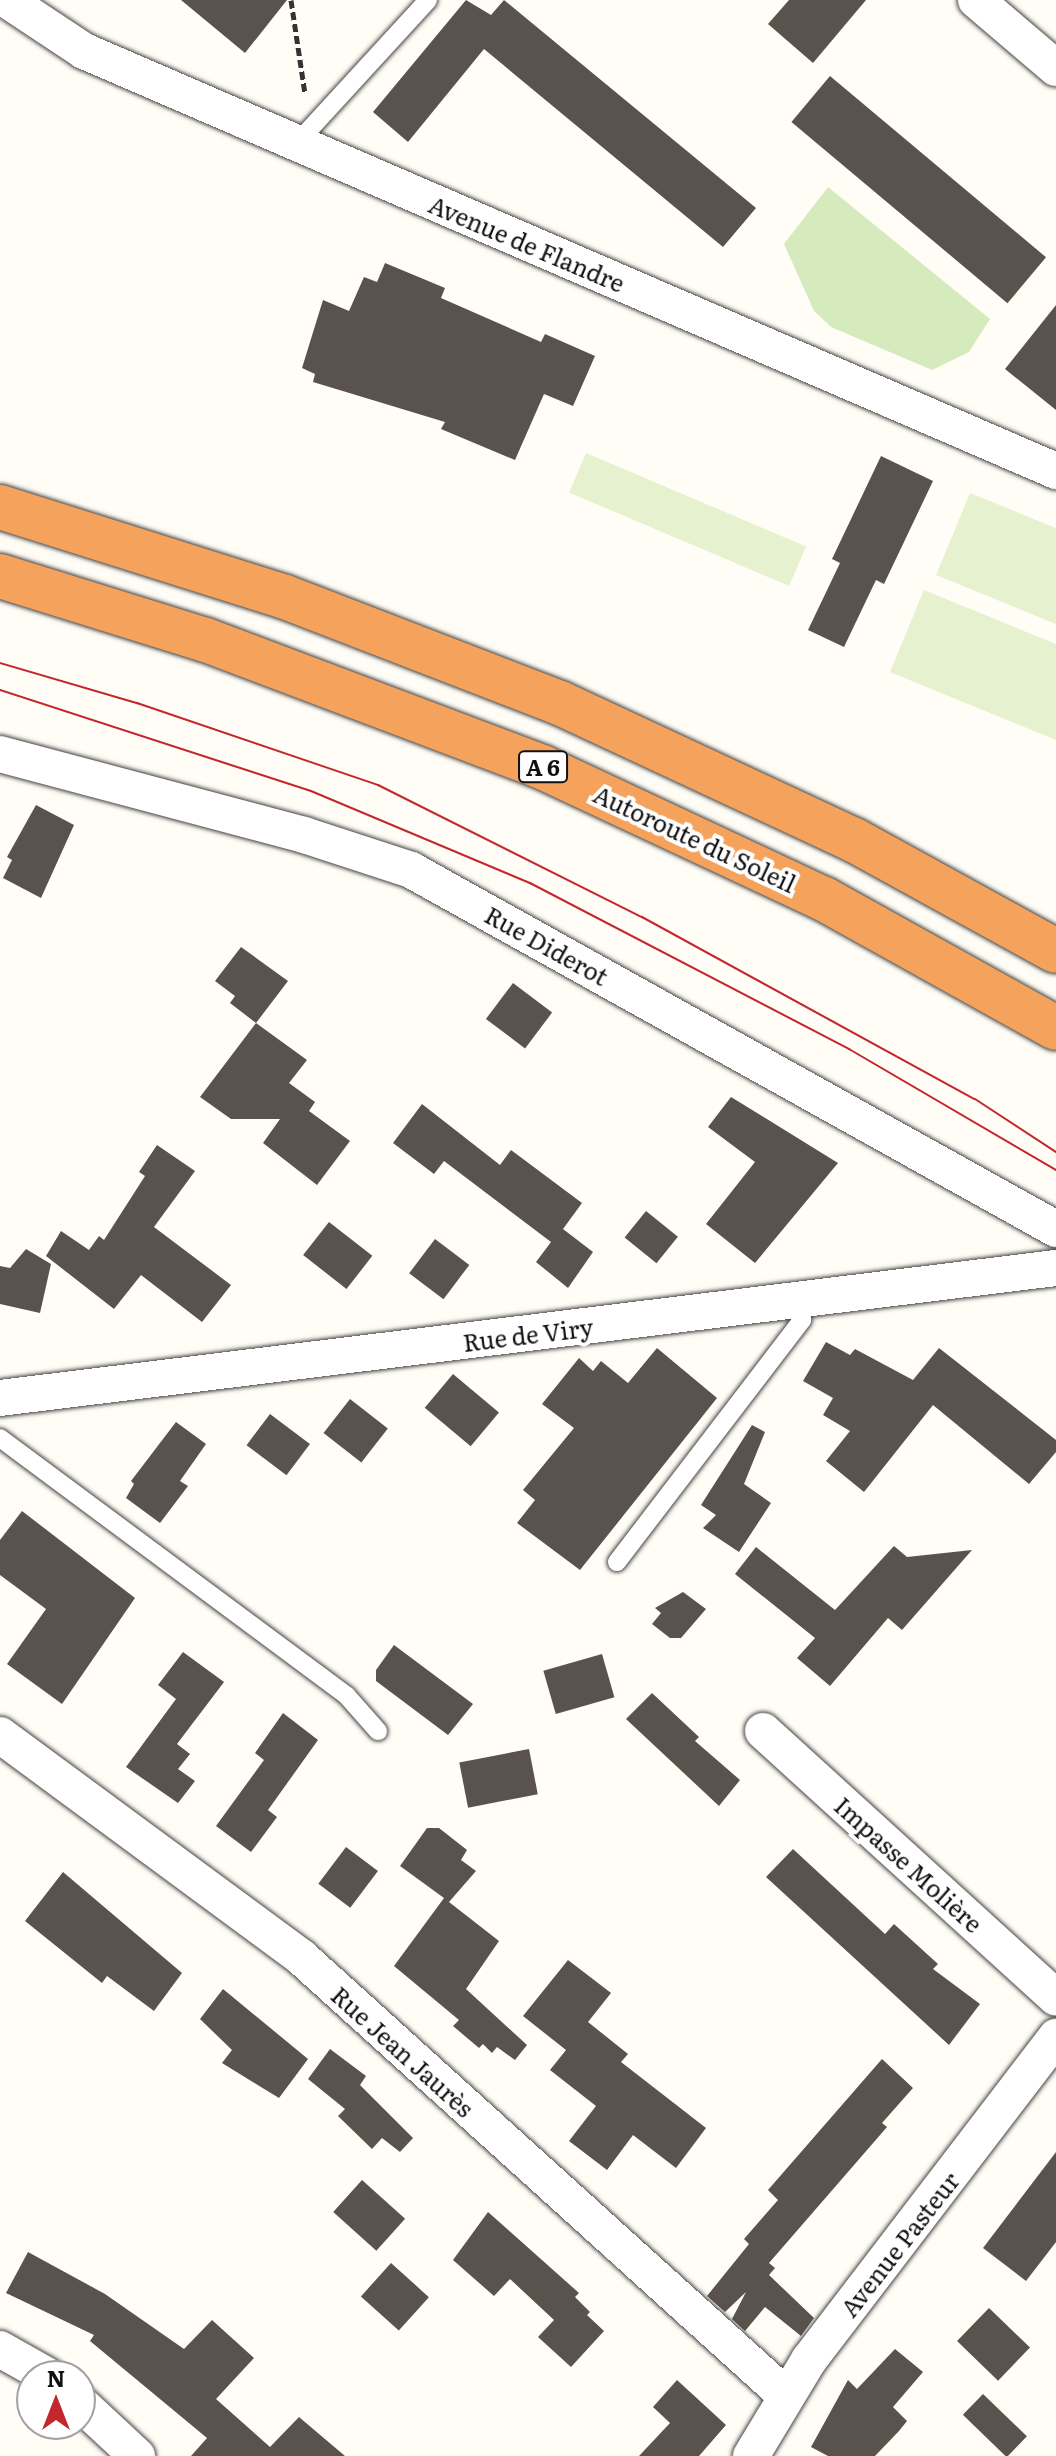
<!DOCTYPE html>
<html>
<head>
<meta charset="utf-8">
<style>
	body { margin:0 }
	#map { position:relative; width:1056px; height:2456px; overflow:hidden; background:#fffdf5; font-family:Literata,serif }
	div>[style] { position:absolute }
	.green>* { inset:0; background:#d5ebbd }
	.pitch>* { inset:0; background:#e6f2cf; transform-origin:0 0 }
	.building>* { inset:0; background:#5a524d; transform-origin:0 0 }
	.path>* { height:5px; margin-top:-2.5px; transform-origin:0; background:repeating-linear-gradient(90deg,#333 0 8px,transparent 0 12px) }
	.roads { filter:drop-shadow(0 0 2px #444) drop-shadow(0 0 2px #444) }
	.service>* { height:18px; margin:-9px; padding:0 9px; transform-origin:9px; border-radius:9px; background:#fff }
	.minor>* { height:36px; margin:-18px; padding:0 18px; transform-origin:18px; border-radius:18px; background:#fff }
	.motorway>* { height:44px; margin:-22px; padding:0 22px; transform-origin:22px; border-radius:22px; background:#f5a25d }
	.tram>* { height:2px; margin:-1px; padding:0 1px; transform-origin:1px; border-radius:1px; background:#c4262e }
	span { translate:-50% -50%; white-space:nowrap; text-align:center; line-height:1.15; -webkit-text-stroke:8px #fff; paint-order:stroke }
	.shield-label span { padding:2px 6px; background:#fff; border:2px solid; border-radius:6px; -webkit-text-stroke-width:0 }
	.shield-label { font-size:22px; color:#111; font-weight:700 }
	.street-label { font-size:24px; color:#111 }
	.north { position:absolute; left:16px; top:2360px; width:80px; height:80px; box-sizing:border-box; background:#fff; border:2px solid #a0a0a0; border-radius:50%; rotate:0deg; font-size:22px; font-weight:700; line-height:32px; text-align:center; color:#111 }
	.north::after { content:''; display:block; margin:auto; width:28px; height:36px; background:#c4262e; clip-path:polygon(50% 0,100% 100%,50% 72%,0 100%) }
</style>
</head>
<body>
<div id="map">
	<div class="green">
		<div style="clip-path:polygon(828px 187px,990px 319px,969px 352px,932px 370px,831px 327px,814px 311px,784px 244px)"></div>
	</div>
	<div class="pitch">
		<div style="left:586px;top:453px;width:239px;height:43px;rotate:23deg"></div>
		<div style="clip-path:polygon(970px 493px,1056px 528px,1056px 624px,936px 575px)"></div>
		<div style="clip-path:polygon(924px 590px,1056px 644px,1056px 740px,890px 672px)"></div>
	</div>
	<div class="building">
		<div style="clip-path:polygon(181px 0,287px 0,245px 53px)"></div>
		<div style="clip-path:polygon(466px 0,491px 15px,504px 0,756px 208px,723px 247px,484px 49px,408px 142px,373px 112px)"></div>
		<div style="clip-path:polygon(789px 0,866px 0,813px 63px,768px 24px)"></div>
		<div style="left:830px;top:76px;width:282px;height:60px;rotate:40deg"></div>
		<div style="clip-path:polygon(385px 263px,445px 288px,441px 298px,541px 342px,545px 334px,595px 356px,573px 406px,544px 394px,515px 460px,441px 429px,445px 422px,313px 382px,315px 374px,302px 368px,323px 300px,349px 311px,364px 277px,377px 282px)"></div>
		<div style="clip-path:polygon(1056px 305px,1056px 410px,1005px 369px)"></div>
		<div style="clip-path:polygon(881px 456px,933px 481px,884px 584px,876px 580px,844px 647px,808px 630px,840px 563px,832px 559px)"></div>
		<div style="clip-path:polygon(36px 805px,74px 825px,41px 898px,3px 878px,12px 860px,7px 857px)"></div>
		<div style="clip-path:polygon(241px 947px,288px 981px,256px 1023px,230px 1003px,235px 996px,215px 981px)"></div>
		<div style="left:513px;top:983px;width:49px;height:45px;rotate:37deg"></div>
		<div style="clip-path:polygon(256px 1023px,307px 1060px,289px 1083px,315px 1102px,309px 1111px,350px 1141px,317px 1185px,263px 1143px,280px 1119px,231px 1119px,200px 1097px)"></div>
		<div style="clip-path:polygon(731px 1097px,838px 1163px,755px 1263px,706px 1224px,755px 1162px,708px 1127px)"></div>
		<div style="clip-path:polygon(422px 1104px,500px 1165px,511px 1150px,582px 1203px,563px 1229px,593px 1252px,568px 1288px,536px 1262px,551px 1242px,444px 1161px,434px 1174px,393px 1143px)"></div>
		<div style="clip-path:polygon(157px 1145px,195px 1171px,154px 1227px,231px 1285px,202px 1322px,141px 1275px,114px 1309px,46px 1256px,61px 1231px,89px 1250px,99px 1236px,104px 1240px,145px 1176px,139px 1172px)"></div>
		<div style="left:646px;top:1211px;width:41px;height:34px;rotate:39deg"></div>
		<div style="left:329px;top:1222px;width:55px;height:42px;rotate:38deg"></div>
		<div style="left:435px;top:1239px;width:43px;height:43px;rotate:37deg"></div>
		<div style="clip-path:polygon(26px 1249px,51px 1264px,40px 1313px,0 1304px,0 1266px,10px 1268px)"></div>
		<div style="clip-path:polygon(826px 1342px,850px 1355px,855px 1349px,913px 1380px,939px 1348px,1056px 1440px,1056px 1452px,1029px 1484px,933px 1405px,864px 1492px,826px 1461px,850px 1431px,823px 1415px,833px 1398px,803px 1381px)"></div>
		<div style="clip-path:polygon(657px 1348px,717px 1398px,580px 1570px,517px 1523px,535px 1500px,523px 1490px,574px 1428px,542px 1404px,579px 1358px,593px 1371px,601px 1361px,628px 1383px)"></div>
		<div style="left:453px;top:1374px;width:60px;height:44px;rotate:40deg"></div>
		<div style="left:350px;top:1399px;width:48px;height:43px;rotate:38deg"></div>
		<div style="left:270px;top:1414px;width:50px;height:39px;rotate:37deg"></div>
		<div style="clip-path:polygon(176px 1422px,206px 1444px,180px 1481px,188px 1486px,160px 1523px,126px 1498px,134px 1484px,131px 1481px)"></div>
		<div style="clip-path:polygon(752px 1425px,765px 1432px,744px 1484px,771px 1503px,739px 1552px,703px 1528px,716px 1515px,701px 1505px)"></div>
		<div style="clip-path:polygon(22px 1511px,135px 1598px,62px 1704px,7px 1664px,46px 1609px,0 1575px,0 1540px)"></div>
		<div style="clip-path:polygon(894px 1546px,907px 1557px,972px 1550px,902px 1630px,888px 1618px,830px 1686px,797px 1658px,815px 1638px,735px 1574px,756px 1547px,835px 1610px)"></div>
		<div style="clip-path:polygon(683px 1592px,706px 1609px,681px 1638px,670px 1638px,652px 1624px,661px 1613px,655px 1608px)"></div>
		<div style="clip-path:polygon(394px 1645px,473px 1704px,448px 1735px,376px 1681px,376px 1670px)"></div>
		<div style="clip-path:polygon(183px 1652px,224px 1682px,177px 1744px,190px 1754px,178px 1769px,195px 1781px,178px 1803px,126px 1767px,176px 1699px,158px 1685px)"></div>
		<div style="left:602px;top:1654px;width:45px;height:61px;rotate:74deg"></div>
		<div style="clip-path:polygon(652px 1693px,699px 1737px,695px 1741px,740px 1780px,719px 1806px,626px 1719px)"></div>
		<div style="clip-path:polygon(283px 1713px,318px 1740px,268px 1810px,277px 1817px,251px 1852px,216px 1826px,264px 1760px,255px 1753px)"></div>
		<div style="left:529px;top:1749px;width:46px;height:71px;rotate:79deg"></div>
		<div style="clip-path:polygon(427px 1828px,439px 1828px,467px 1850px,461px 1860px,476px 1871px,449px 1902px,499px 1941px,466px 1989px,527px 2045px,515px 2060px,497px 2047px,492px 2053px,483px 2044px,479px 2048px,453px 2026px,459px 2020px,394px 1966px,444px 1898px,400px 1866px)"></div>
		<div style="left:346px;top:1847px;width:40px;height:46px;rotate:37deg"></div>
		<div style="clip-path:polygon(793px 1849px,885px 1934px,894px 1924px,938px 1964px,933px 1969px,980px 2004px,949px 2045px,766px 1877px)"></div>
		<div style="clip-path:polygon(63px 1872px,182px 1973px,154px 2011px,107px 1976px,102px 1983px,25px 1921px)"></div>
		<div style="clip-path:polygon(568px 1960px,611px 1993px,588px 2022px,628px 2054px,621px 2062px,706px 2128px,676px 2168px,633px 2135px,607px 2170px,569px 2141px,596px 2106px,550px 2070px,566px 2050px,523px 2016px)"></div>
		<div style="clip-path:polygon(223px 1989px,308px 2059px,279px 2098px,222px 2063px,232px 2050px,200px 2019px)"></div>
		<div style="clip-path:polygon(330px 2049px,366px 2076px,360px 2085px,413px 2138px,400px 2152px,382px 2138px,372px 2149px,338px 2116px,345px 2109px,308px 2079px)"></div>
		<div style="clip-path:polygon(882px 2059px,913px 2088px,882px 2123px,887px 2127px,769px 2263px,775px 2268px,769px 2275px,814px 2318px,801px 2336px,765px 2307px,745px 2331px,732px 2319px,746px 2292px,725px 2312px,707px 2296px,749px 2244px,744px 2239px,778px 2200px,768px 2190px)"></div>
		<div style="clip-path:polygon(1056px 2152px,1056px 2242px,1026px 2281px,983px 2248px)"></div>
		<div style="left:362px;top:2180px;width:58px;height:43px;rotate:42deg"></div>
		<div style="clip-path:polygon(488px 2212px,579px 2293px,575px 2297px,590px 2312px,587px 2315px,604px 2331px,571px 2367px,538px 2337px,554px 2320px,510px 2279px,494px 2296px,453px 2260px)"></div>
		<div style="clip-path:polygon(28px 2252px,105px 2294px,184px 2349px,212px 2320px,254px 2358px,216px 2399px,270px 2447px,299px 2417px,345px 2456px,191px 2456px,207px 2438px,90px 2341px,94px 2335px,6px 2293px)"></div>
		<div style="left:391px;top:2263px;width:51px;height:45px;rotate:42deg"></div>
		<div style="left:989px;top:2308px;width:57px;height:46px;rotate:44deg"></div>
		<div style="clip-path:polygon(895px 2349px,923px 2372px,893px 2407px,907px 2421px,899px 2431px,875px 2456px,828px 2456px,811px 2447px,848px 2380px,857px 2389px)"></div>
		<div style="clip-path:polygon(677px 2380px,726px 2425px,699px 2456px,639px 2456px,670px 2423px,653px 2407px)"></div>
		<div style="left:983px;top:2394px;width:61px;height:29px;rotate:44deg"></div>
	</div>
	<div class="path">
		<div style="left:291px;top:0;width:95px;rotate:81.5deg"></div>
	</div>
	<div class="roads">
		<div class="service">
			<div style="left:297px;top:143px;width:194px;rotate:-47.5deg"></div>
			<div style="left:0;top:1438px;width:432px;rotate:36.6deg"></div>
			<div style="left:347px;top:1696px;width:47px;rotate:48.5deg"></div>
			<div style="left:617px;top:1562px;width:305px;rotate:-52.6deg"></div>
			<div style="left:802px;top:1320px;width:19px;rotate:-93deg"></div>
		</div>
		<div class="minor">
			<div style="left:7px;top:0;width:92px;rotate:33.5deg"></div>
			<div style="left:84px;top:51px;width:1059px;rotate:23.37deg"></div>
			<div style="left:976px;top:0;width:105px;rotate:40.4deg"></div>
			<div style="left:0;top:754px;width:315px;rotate:14.9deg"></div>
			<div style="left:304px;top:835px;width:113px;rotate:18.1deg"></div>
			<div style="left:411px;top:870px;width:738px;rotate:29.1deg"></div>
			<div style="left:0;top:1398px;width:1064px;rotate:-7.02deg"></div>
			<div style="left:763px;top:1731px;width:396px;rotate:42.3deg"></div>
			<div style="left:0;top:1735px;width:375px;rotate:36.4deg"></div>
			<div style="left:302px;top:1958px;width:650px;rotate:42.13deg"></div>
			<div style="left:0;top:2349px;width:55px;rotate:29.4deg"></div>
			<div style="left:80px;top:2403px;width:78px;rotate:42.9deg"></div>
			<div style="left:751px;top:2456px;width:112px;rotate:-58.9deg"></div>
			<div style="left:809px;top:2360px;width:407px;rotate:-52.6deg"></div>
		</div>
		<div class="motorway">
			<div style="left:0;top:507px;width:299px;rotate:17.5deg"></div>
			<div style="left:285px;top:597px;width:295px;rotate:21.1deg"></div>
			<div style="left:560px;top:703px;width:324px;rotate:25deg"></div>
			<div style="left:854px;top:840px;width:230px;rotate:28.8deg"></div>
			<div style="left:0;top:576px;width:216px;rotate:17.3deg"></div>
			<div style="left:206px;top:640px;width:361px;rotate:20.7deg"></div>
			<div style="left:544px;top:768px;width:309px;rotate:25.1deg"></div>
			<div style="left:824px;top:899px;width:265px;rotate:29.1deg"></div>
		</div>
	</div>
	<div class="tram">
		<div style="left:0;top:663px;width:143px;rotate:16.3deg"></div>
		<div style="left:137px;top:703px;width:255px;rotate:18.8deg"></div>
		<div style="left:378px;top:785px;width:295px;rotate:26.6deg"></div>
		<div style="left:642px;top:917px;width:379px;rotate:28.7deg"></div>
		<div style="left:975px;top:1099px;width:97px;rotate:33.2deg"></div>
		<div style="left:0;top:690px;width:327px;rotate:18deg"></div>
		<div style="left:311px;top:791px;width:238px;rotate:22.8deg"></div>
		<div style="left:530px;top:883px;width:360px;rotate:27.5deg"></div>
		<div style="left:849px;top:1049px;width:240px;rotate:30.3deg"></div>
	</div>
	<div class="shield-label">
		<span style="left:543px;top:767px">A 6</span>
	</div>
	<div class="street-label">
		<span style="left:527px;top:243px;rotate:23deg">Avenue de Flandre</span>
		<span style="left:695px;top:838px;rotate:25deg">Autoroute du Soleil</span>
		<span style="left:547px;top:945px;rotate:29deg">Rue Diderot</span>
		<span style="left:528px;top:1334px;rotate:-7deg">Rue de Viry</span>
		<span style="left:909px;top:1864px;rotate:42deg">Impasse Molière</span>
		<span style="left:403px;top:2051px;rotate:42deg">Rue Jean Jaurès</span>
		<span style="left:899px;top:2244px;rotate:-52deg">Avenue Pasteur</span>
	</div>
	<div class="north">N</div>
</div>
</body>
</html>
